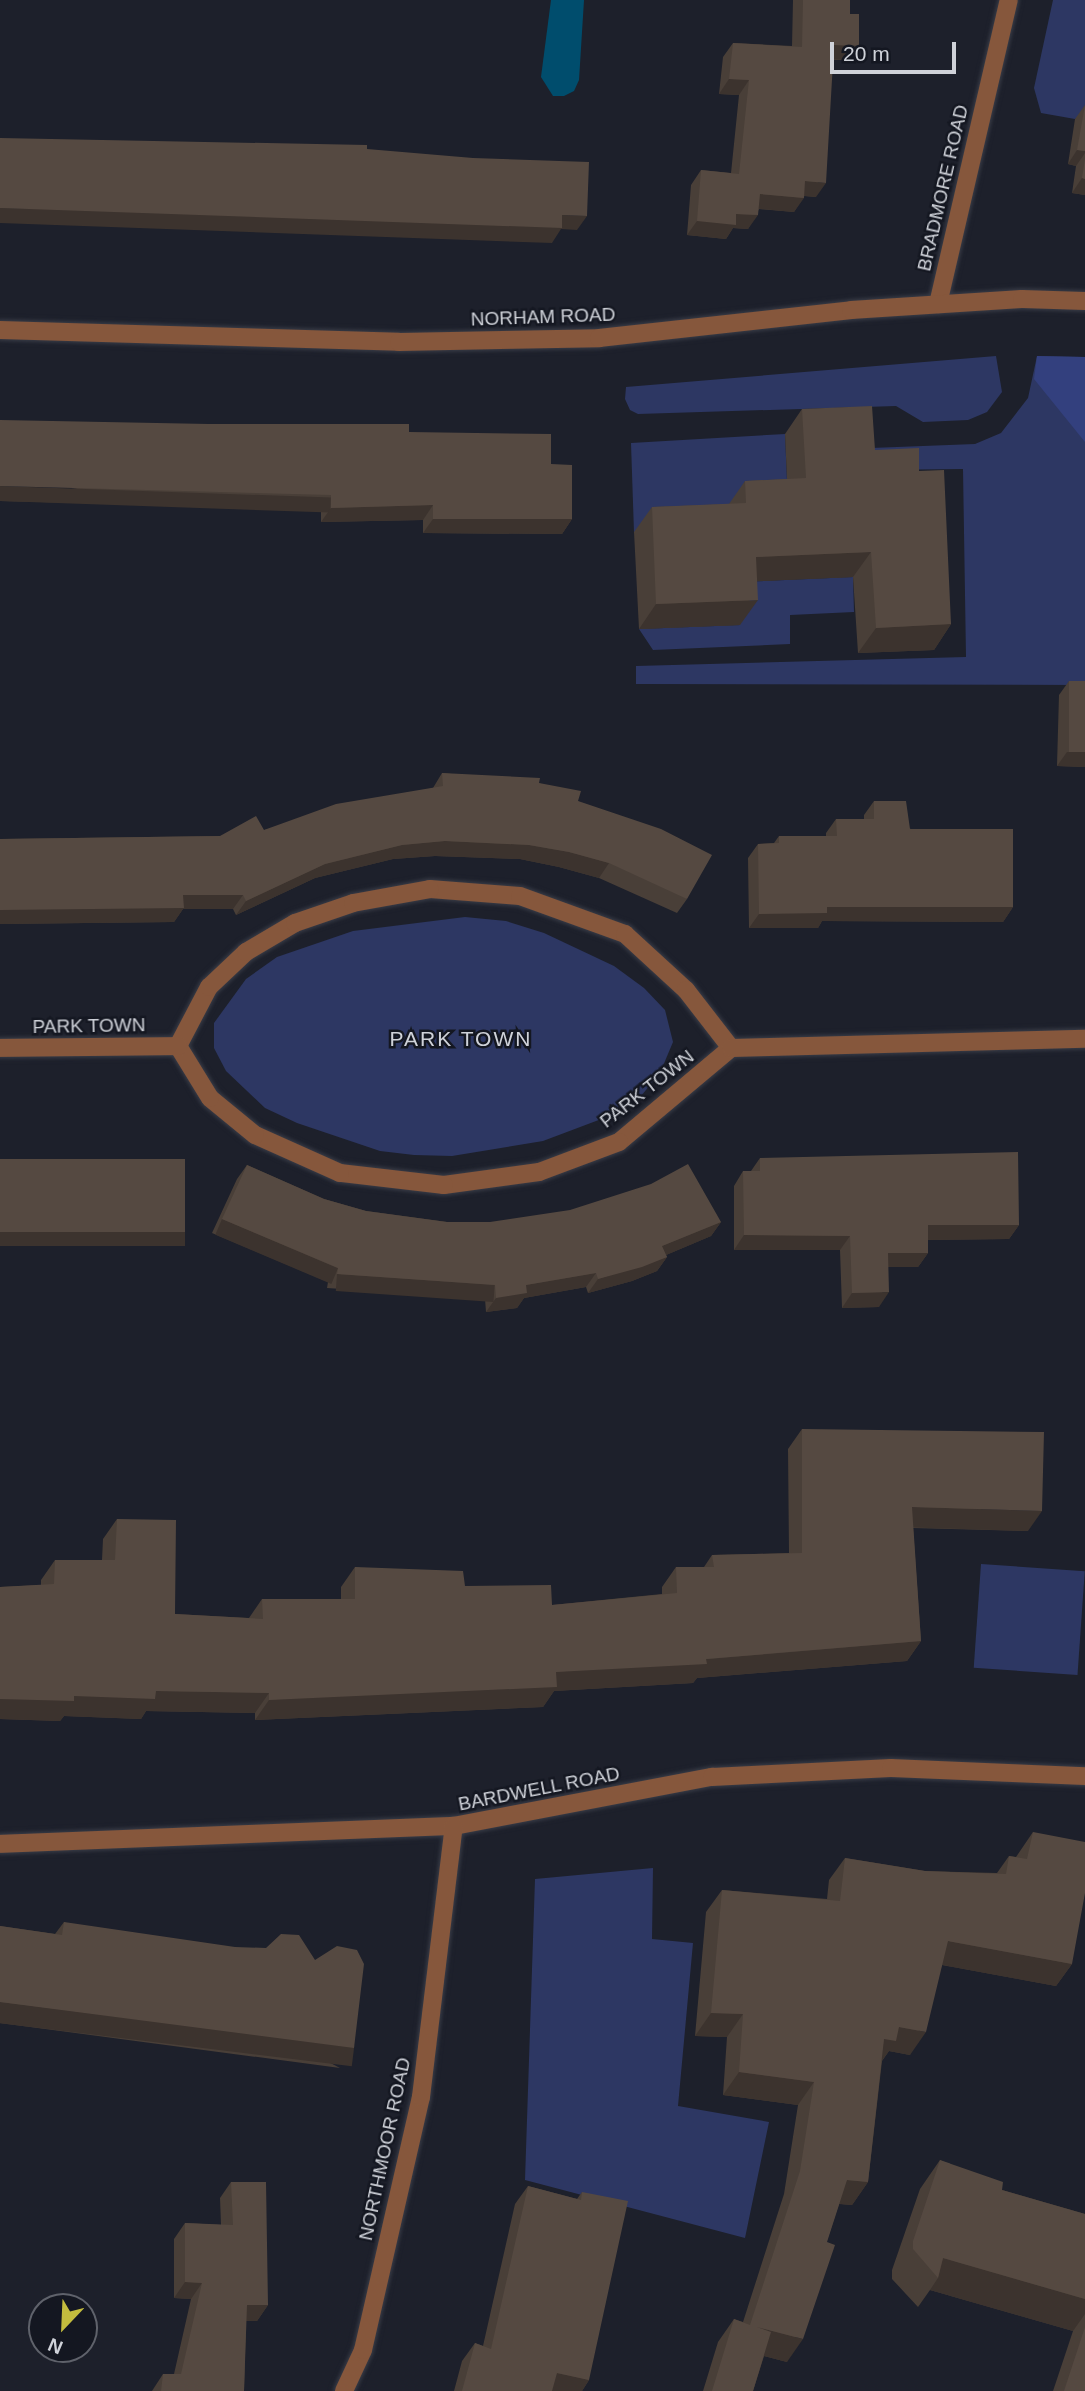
<!DOCTYPE html>
<html>
<head>
<meta charset="utf-8">
<style>
	body { margin:0 }
	#map { position:relative; width:1085px; height:2391px; overflow:hidden; background:#1d202b; font-family:Helvetica,sans-serif }
	div>[style] { position:absolute }
	.green>* { inset:0; background:#2d3763; transform-origin:0 0 }
	.forest>* { inset:0; background:#33407e }
	.water>* { inset:0; background:#004d6d }
	.roads { filter:drop-shadow(0 0 2px #393c47) drop-shadow(0 0 2px #393c47) }
	.minor>* { height:18px; margin:-9px; padding:0 9px; transform-origin:9px; border-radius:9px; background:#86573c }
	.wall>* { inset:0; background:#493f38 }
	.shaded-wall>* { inset:0; background:#3c332e; transform-origin:0 0 }
	.building>* { inset:0; background:#554941; transform-origin:0 0 }
	span { translate:-50% -50%; white-space:nowrap; text-align:center; line-height:1.15; -webkit-text-stroke:5px #141721; paint-order:stroke }
	.street-label { font-size:19px; color:#cfd2d9 }
	.neighbourhood-label { font-size:21px; color:#cfd2d9; letter-spacing:2px }
	.north { position:absolute; left:28px; top:2293px; width:70px; height:70px; box-sizing:border-box; background:#141721; border:2px solid #5f626b; border-radius:50%; rotate:203deg; font-size:19px; font-weight:700; line-height:28px; text-align:center; color:#cfd2d9 }
	.north::after { content:''; display:block; margin:auto; width:24px; height:32px; background:#c4bd3e; clip-path:polygon(50% 0,100% 100%,50% 72%,0 100%) }
	.scale { position:absolute; left:830px; top:42px; width:126px; height:32px; box-sizing:border-box; border:4px solid #cfd2d9; border-top:0; padding-left:9px; font-size:21px; line-height:24px; white-space:nowrap; color:#cfd2d9; -webkit-text-stroke:5px #141721; paint-order:stroke }
</style>
</head>
<body>
<div id="map">
	<div class="green">
		<div style="clip-path:polygon(1053px 0,1085px 0,1085px 113px,1075px 119px,1041px 113px,1034px 88px)"></div>
		<div style="clip-path:polygon(996px 356px,1002px 392px,987px 412px,968px 420px,923px 422px,896px 406px,638px 414px,630px 410px,625px 399px,626px 387px)"></div>
		<div style="clip-path:polygon(1037px 356px,1085px 357px,1085px 685px,636px 684px,636px 666px,966px 657px,963px 469px,870px 470px,871px 448px,975px 444px,1001px 433px,1028px 398px)"></div>
		<div style="clip-path:polygon(785px 434px,788px 504px,728px 528px,634px 532px,631px 443px)"></div>
		<div style="clip-path:polygon(853px 577px,854px 612px,790px 615px,790px 644px,653px 650px,639px 629px,740px 625px,739px 582px)"></div>
		<div style="clip-path:polygon(465px 917px,506px 921px,544px 933px,614px 966px,644px 988px,665px 1010px,673px 1042px,660px 1073px,641px 1096px,612px 1115px,543px 1141px,452px 1156px,414px 1155px,380px 1151px,297px 1123px,265px 1108px,226px 1071px,214px 1048px,214px 1023px,246px 979px,277px 957px,353px 931px)"></div>
		<div style="left:981px;top:1564px;width:104px;height:104px;rotate:4deg"></div>
		<div style="clip-path:polygon(653px 1868px,652px 1939px,693px 1943px,678px 2106px,769px 2122px,745px 2238px,525px 2180px,535px 1879px)"></div>
	</div>
	<div class="forest">
		<div style="clip-path:polygon(1037px 356px,1085px 357px,1085px 442px,1034px 379px)"></div>
	</div>
	<div class="water">
		<div style="clip-path:polygon(551px 0,584px 0,579px 80px,574px 91px,564px 96px,553px 96px,541px 77px)"></div>
	</div>
	<div class="roads">
		<div class="minor">
			<div style="left:938px;top:304px;width:312px;rotate:-76.9deg"></div>
			<div style="left:0;top:330px;width:399px;rotate:1.7deg"></div>
			<div style="left:399px;top:342px;width:200px;rotate:-1.1deg"></div>
			<div style="left:599px;top:338px;width:254px;rotate:-6.3deg"></div>
			<div style="left:851px;top:310px;width:171px;rotate:-3.7deg"></div>
			<div style="left:1022px;top:299px;width:63px;rotate:1.8deg"></div>
			<div style="left:430px;top:889px;width:90px;rotate:4.4deg"></div>
			<div style="left:520px;top:896px;width:112px;rotate:19.9deg"></div>
			<div style="left:625px;top:934px;width:83px;rotate:42.6deg"></div>
			<div style="left:686px;top:990px;width:73px;rotate:52.2deg"></div>
			<div style="left:731px;top:1048px;width:146px;rotate:140deg"></div>
			<div style="left:619px;top:1142px;width:85px;rotate:159.4deg"></div>
			<div style="left:539px;top:1172px;width:96px;rotate:172.2deg"></div>
			<div style="left:444px;top:1185px;width:105px;rotate:-173.4deg"></div>
			<div style="left:340px;top:1173px;width:93px;rotate:-155.9deg"></div>
			<div style="left:255px;top:1135px;width:58px;rotate:-140.6deg"></div>
			<div style="left:210px;top:1098px;width:61px;rotate:-121.6deg"></div>
			<div style="left:178px;top:1046px;width:67px;rotate:-62.3deg"></div>
			<div style="left:209px;top:987px;width:51px;rotate:-43.4deg"></div>
			<div style="left:246px;top:952px;width:57px;rotate:-30.6deg"></div>
			<div style="left:295px;top:923px;width:61px;rotate:-19deg"></div>
			<div style="left:353px;top:903px;width:78px;rotate:-10.3deg"></div>
			<div style="left:0;top:1048px;width:178px;rotate:-0.6deg"></div>
			<div style="left:731px;top:1048px;width:354px;rotate:-1.5deg"></div>
			<div style="left:0;top:1844px;width:454px;rotate:-2.3deg"></div>
			<div style="left:454px;top:1826px;width:263px;rotate:-10.8deg"></div>
			<div style="left:712px;top:1777px;width:179px;rotate:-2.9deg"></div>
			<div style="left:891px;top:1768px;width:194px;rotate:2.4deg"></div>
			<div style="left:344px;top:2391px;width:45px;rotate:-65.1deg"></div>
			<div style="left:363px;top:2350px;width:260px;rotate:-77.1deg"></div>
			<div style="left:421px;top:2097px;width:273px;rotate:-83.1deg"></div>
		</div>
	</div>
	<div class="wall">
		<div style="clip-path:polygon(793px 0,850px 0,849px 60px,833px 60px,816px 197px,804px 196px,794px 212px,759px 209px,748px 229px,733px 228px,726px 239px,687px 235px,691px 185px,701px 170px,731px 173px,739px 95px,719px 94px,723px 57px,733px 43px,792px 46px)"></div>
		<div style="clip-path:polygon(1085px 105px,1085px 195px,1072px 193px,1076px 166px,1068px 164px,1075px 119px)"></div>
		<div style="clip-path:polygon(802px 409px,875px 450px,919px 471px,951px 624px,934px 650px,858px 653px,853px 577px,757px 581px,740px 625px,639px 629px,634px 532px,652px 507px,729px 504px,745px 481px,787px 479px,785px 434px)"></div>
		<div style="clip-path:polygon(409px 432px,551px 464px,572px 519px,562px 534px,423px 533px,423px 520px,321px 522px,321px 509px,0 501px)"></div>
		<div style="clip-path:polygon(1069px 681px,1085px 681px,1085px 767px,1057px 766px,1059px 695px)"></div>
		<div style="clip-path:polygon(442px 773px,539px 783px,578px 801px,687px 899px,677px 913px,599px 878px,559px 867px,520px 859px,435px 856px,393px 859px,315px 878px,236px 915px,233px 909px,183px 909px,174px 922px,0 924px,0 839px,220px 836px,264px 830px,433px 788px)"></div>
		<div style="clip-path:polygon(874px 801px,1013px 907px,1003px 922px,822px 921px,818px 928px,749px 928px,748px 858px,758px 844px,774px 843px,779px 836px,826px 836px,826px 833px,836px 819px,864px 819px,864px 815px)"></div>
		<div style="clip-path:polygon(760px 1158px,1019px 1225px,1009px 1239px,928px 1240px,928px 1253px,918px 1267px,888px 1267px,879px 1307px,842px 1308px,840px 1250px,734px 1250px,734px 1186px,743px 1171px,751px 1171px)"></div>
		<div style="clip-path:polygon(247px 1165px,324px 1199px,366px 1211px,447px 1222px,721px 1222px,711px 1236px,666px 1255px,667px 1257px,657px 1271px,632px 1281px,588px 1293px,586px 1287px,524px 1298px,517px 1308px,486px 1312px,485px 1299px,327px 1288px,328px 1282px,212px 1233px,237px 1179px)"></div>
		<div style="clip-path:polygon(802px 1429px,1028px 1531px,913px 1528px,921px 1641px,907px 1661px,697px 1678px,693px 1683px,554px 1691px,543px 1707px,255px 1720px,255px 1713px,146px 1711px,141px 1719px,64px 1716px,60px 1721px,0 1719px,0 1587px,41px 1585px,41px 1580px,55px 1560px,102px 1560px,103px 1539px,117px 1519px,175px 1614px,249px 1618px,262px 1599px,341px 1599px,341px 1587px,355px 1567px,465px 1586px,552px 1605px,662px 1594px,662px 1587px,676px 1567px,704px 1567px,712px 1555px,789px 1553px,788px 1449px)"></div>
		<div style="clip-path:polygon(1033px 1832px,1072px 1964px,1056px 1986px,942px 1965px,910px 2055px,889px 2051px,882px 2061px,868px 2182px,852px 2205px,839px 2204px,787px 2362px,764px 2356px,753px 2391px,703px 2391px,718px 2342px,734px 2319px,743px 2322px,784px 2194px,798px 2105px,723px 2095px,727px 2037px,695px 2036px,706px 1912px,722px 1890px,827px 1899px,829px 1880px,845px 1858px,925px 1871px,997px 1873px,1009px 1856px,1016px 1857px)"></div>
		<div style="clip-path:polygon(64px 1922px,340px 2068px,0 2023px,0 1926px,55px 1934px)"></div>
		<div style="clip-path:polygon(940px 2160px,1002px 2190px,1085px 2214px,1085px 2391px,1053px 2391px,1073px 2331px,930px 2290px,918px 2307px,892px 2279px,892px 2270px,920px 2189px)"></div>
		<div style="clip-path:polygon(231px 2182px,268px 2305px,257px 2321px,246px 2321px,244px 2391px,152px 2391px,163px 2374px,174px 2374px,191px 2299px,174px 2298px,174px 2239px,185px 2223px,221px 2225px,220px 2198px)"></div>
		<div style="clip-path:polygon(528px 2186px,577px 2199px,582px 2192px,589px 2380px,582px 2391px,454px 2391px,462px 2361px,475px 2343px,483px 2346px,515px 2204px)"></div>
	</div>
	<div class="shaded-wall">
		<div style="clip-path:polygon(834px 45px,859px 46px,849px 60px,824px 59px)"></div>
		<div style="clip-path:polygon(729px 79px,749px 80px,739px 95px,719px 94px)"></div>
		<div style="clip-path:polygon(1077px 150px,1085px 151px,1085px 153px,1076px 166px,1068px 164px)"></div>
		<div style="clip-path:polygon(1082px 178px,1085px 179px,1085px 195px,1072px 193px)"></div>
		<div style="clip-path:polygon(805px 181px,826px 183px,816px 197px,795px 195px)"></div>
		<div style="clip-path:polygon(760px 194px,804px 198px,794px 212px,750px 208px)"></div>
		<div style="clip-path:polygon(0 208px,562px 215px,587px 216px,577px 230px,561px 229px,552px 243px,0 223px)"></div>
		<div style="clip-path:polygon(736px 214px,758px 215px,748px 229px,733px 228px,726px 239px,687px 235px,697px 221px)"></div>
		<div style="left:0;top:486px;width:331px;height:15px;rotate:2deg"></div>
		<div style="clip-path:polygon(433px 505px,423px 520px,321px 522px,331px 508px)"></div>
		<div style="clip-path:polygon(433px 519px,572px 519px,562px 534px,423px 533px)"></div>
		<div style="clip-path:polygon(871px 552px,853px 577px,739px 582px,756px 557px)"></div>
		<div style="clip-path:polygon(758px 600px,740px 625px,639px 629px,656px 604px)"></div>
		<div style="clip-path:polygon(951px 624px,934px 650px,858px 653px,876px 628px)"></div>
		<div style="clip-path:polygon(1067px 752px,1085px 752px,1085px 767px,1057px 766px)"></div>
		<div style="clip-path:polygon(445px 841px,529px 845px,569px 852px,609px 863px,599px 878px,559px 867px,520px 859px,435px 856px,393px 859px,315px 878px,236px 915px,246px 901px,325px 864px,402px 845px)"></div>
		<div style="clip-path:polygon(183px 895px,243px 895px,233px 909px,183px 909px,174px 922px,0 924px,0 910px)"></div>
		<div style="clip-path:polygon(827px 907px,1013px 907px,1003px 922px,822px 921px,818px 928px,749px 928px,759px 914px)"></div>
		<div style="left:222px;top:1219px;width:126px;height:17px;rotate:23deg"></div>
		<div style="clip-path:polygon(721px 1222px,711px 1236px,652px 1261px,662px 1246px)"></div>
		<div style="clip-path:polygon(928px 1225px,1019px 1225px,1009px 1239px,918px 1240px)"></div>
		<div style="left:0;top:1232px;width:185px;height:14px"></div>
		<div style="clip-path:polygon(744px 1235px,850px 1236px,840px 1250px,734px 1250px)"></div>
		<div style="clip-path:polygon(888px 1253px,928px 1253px,918px 1267px,878px 1267px)"></div>
		<div style="clip-path:polygon(667px 1257px,657px 1271px,632px 1281px,588px 1293px,598px 1279px)"></div>
		<div style="clip-path:polygon(596px 1273px,586px 1287px,524px 1298px,517px 1308px,486px 1312px,496px 1298px,526px 1285px)"></div>
		<div style="left:337px;top:1274px;width:158px;height:17px;rotate:4deg"></div>
		<div style="clip-path:polygon(889px 1292px,879px 1307px,842px 1308px,852px 1293px)"></div>
		<div style="clip-path:polygon(912px 1507px,1042px 1511px,1028px 1531px,898px 1527px)"></div>
		<div style="clip-path:polygon(921px 1641px,907px 1661px,697px 1678px,693px 1683px,554px 1691px,543px 1707px,255px 1720px,269px 1700px,556px 1672px)"></div>
		<div style="clip-path:polygon(156px 1691px,269px 1693px,255px 1713px,146px 1711px,141px 1719px,64px 1716px,60px 1721px,0 1719px,0 1699px)"></div>
		<div style="clip-path:polygon(948px 1941px,1072px 1964px,1056px 1986px,932px 1963px)"></div>
		<div style="left:0;top:2002px;width:357px;height:21px;rotate:7deg"></div>
		<div style="clip-path:polygon(711px 2013px,743px 2014px,727px 2037px,695px 2036px)"></div>
		<div style="clip-path:polygon(899px 2027px,926px 2032px,910px 2055px,889px 2051px,880px 2063px,884px 2039px)"></div>
		<div style="clip-path:polygon(739px 2072px,814px 2082px,798px 2105px,723px 2095px)"></div>
		<div style="clip-path:polygon(847px 2180px,868px 2182px,852px 2205px,831px 2203px)"></div>
		<div style="clip-path:polygon(943px 2258px,1085px 2299px,1085px 2314px,1073px 2331px,930px 2290px,938px 2278px)"></div>
		<div style="clip-path:polygon(185px 2282px,202px 2283px,191px 2299px,174px 2298px)"></div>
		<div style="clip-path:polygon(247px 2305px,268px 2305px,257px 2321px,235px 2321px)"></div>
		<div style="clip-path:polygon(757px 2327px,803px 2339px,787px 2362px,741px 2350px)"></div>
		<div style="clip-path:polygon(557px 2373px,589px 2380px,582px 2391px,544px 2391px)"></div>
	</div>
	<div class="building">
		<div style="clip-path:polygon(803px 0,850px 0,850px 14px,859px 14px,859px 46px,834px 45px,826px 183px,805px 181px,804px 198px,760px 194px,758px 215px,736px 214px,736px 225px,697px 221px,701px 170px,739px 174px,749px 80px,729px 79px,733px 43px,802px 47px)"></div>
		<div style="clip-path:polygon(1085px 105px,1085px 151px,1077px 150px)"></div>
		<div style="clip-path:polygon(0 138px,367px 145px,367px 149px,473px 158px,589px 162px,587px 216px,562px 215px,562px 228px,0 208px)"></div>
		<div style="clip-path:polygon(1085px 159px,1085px 179px,1082px 178px)"></div>
		<div style="clip-path:polygon(872px 406px,875px 450px,919px 448px,919px 471px,944px 470px,951px 624px,876px 628px,871px 552px,756px 557px,758px 600px,656px 604px,652px 507px,746px 503px,745px 481px,806px 478px,802px 409px)"></div>
		<div style="clip-path:polygon(0 420px,209px 424px,409px 424px,409px 432px,551px 434px,551px 464px,572px 465px,572px 519px,433px 519px,433px 505px,331px 508px,331px 495px,0 486px)"></div>
		<div style="left:1069px;top:681px;width:16px;height:71px"></div>
		<div style="clip-path:polygon(442px 773px,540px 778px,539px 783px,581px 791px,578px 801px,661px 829px,712px 855px,687px 899px,609px 863px,569px 852px,529px 845px,445px 841px,402px 845px,325px 864px,246px 901px,243px 895px,183px 895px,184px 908px,0 910px,0 839px,220px 836px,256px 816px,264px 830px,336px 804px,443px 786px)"></div>
		<div style="clip-path:polygon(874px 801px,906px 801px,910px 829px,1013px 829px,1013px 907px,827px 907px,827px 913px,759px 914px,758px 844px,779px 843px,779px 836px,837px 836px,836px 819px,874px 819px)"></div>
		<div style="clip-path:polygon(1018px 1152px,1019px 1225px,928px 1225px,928px 1253px,888px 1253px,889px 1292px,852px 1293px,850px 1236px,744px 1235px,743px 1171px,760px 1171px,760px 1158px)"></div>
		<div style="left:0;top:1159px;width:185px;height:73px"></div>
		<div style="clip-path:polygon(688px 1164px,721px 1222px,662px 1246px,667px 1257px,642px 1267px,598px 1279px,596px 1273px,526px 1285px,527px 1293px,496px 1298px,495px 1285px,337px 1274px,338px 1268px,222px 1219px,247px 1165px,324px 1199px,366px 1211px,447px 1222px,490px 1222px,570px 1210px,651px 1184px)"></div>
		<div style="clip-path:polygon(802px 1429px,1044px 1432px,1042px 1511px,912px 1507px,921px 1641px,706px 1659px,707px 1664px,556px 1672px,557px 1687px,269px 1700px,269px 1693px,156px 1691px,155px 1699px,74px 1696px,74px 1701px,0 1699px,0 1587px,54px 1584px,55px 1560px,115px 1560px,117px 1519px,176px 1520px,175px 1614px,263px 1619px,262px 1599px,355px 1599px,355px 1567px,463px 1571px,465px 1586px,551px 1585px,552px 1605px,677px 1593px,676px 1567px,714px 1567px,712px 1555px,802px 1553px)"></div>
		<div style="clip-path:polygon(1033px 1832px,1085px 1842px,1085px 1893px,1072px 1964px,948px 1941px,926px 2032px,899px 2027px,896px 2041px,884px 2039px,868px 2182px,847px 2180px,827px 2242px,835px 2245px,803px 2339px,757px 2327px,771px 2332px,753px 2391px,712px 2391px,734px 2319px,750px 2325px,800px 2171px,814px 2082px,739px 2072px,743px 2014px,711px 2013px,722px 1890px,840px 1901px,845px 1858px,925px 1871px,1006px 1874px,1009px 1856px,1027px 1859px)"></div>
		<div style="clip-path:polygon(64px 1922px,235px 1947px,266px 1948px,281px 1934px,299px 1935px,315px 1960px,337px 1946px,357px 1950px,364px 1964px,354px 2048px,0 2002px,0 1926px,62px 1935px)"></div>
		<div style="clip-path:polygon(940px 2160px,1003px 2182px,1002px 2190px,1085px 2214px,1085px 2299px,943px 2258px,938px 2278px,913px 2249px,913px 2241px)"></div>
		<div style="clip-path:polygon(231px 2182px,266px 2182px,268px 2305px,247px 2305px,244px 2391px,161px 2391px,163px 2374px,181px 2374px,202px 2283px,185px 2282px,185px 2223px,233px 2225px)"></div>
		<div style="clip-path:polygon(528px 2186px,581px 2200px,582px 2192px,628px 2201px,589px 2380px,557px 2373px,552px 2391px,462px 2391px,475px 2343px,491px 2349px)"></div>
		<div style="clip-path:polygon(1085px 2327px,1085px 2391px,1064px 2391px)"></div>
	</div>
	<div class="street-label">
		<span style="left:943px;top:188px;rotate:-77deg">BRADMORE ROAD</span>
		<span style="left:543px;top:317px;rotate:-2deg">NORHAM ROAD</span>
		<span style="left:89px;top:1026px;rotate:-1deg">PARK TOWN</span>
		<span style="left:647px;top:1089px;rotate:-38deg">PARK TOWN</span>
		<span style="left:539px;top:1789px;rotate:-11deg">BARDWELL ROAD</span>
		<span style="left:385px;top:2149px;rotate:-78deg">NORTHMOOR ROAD</span>
	</div>
	<div class="neighbourhood-label">
		<span style="left:461px;top:1039px">PARK TOWN</span>
	</div>
	<div class="north">N</div>
	<div class="scale">20 m</div>
</div>
</body>
</html>
